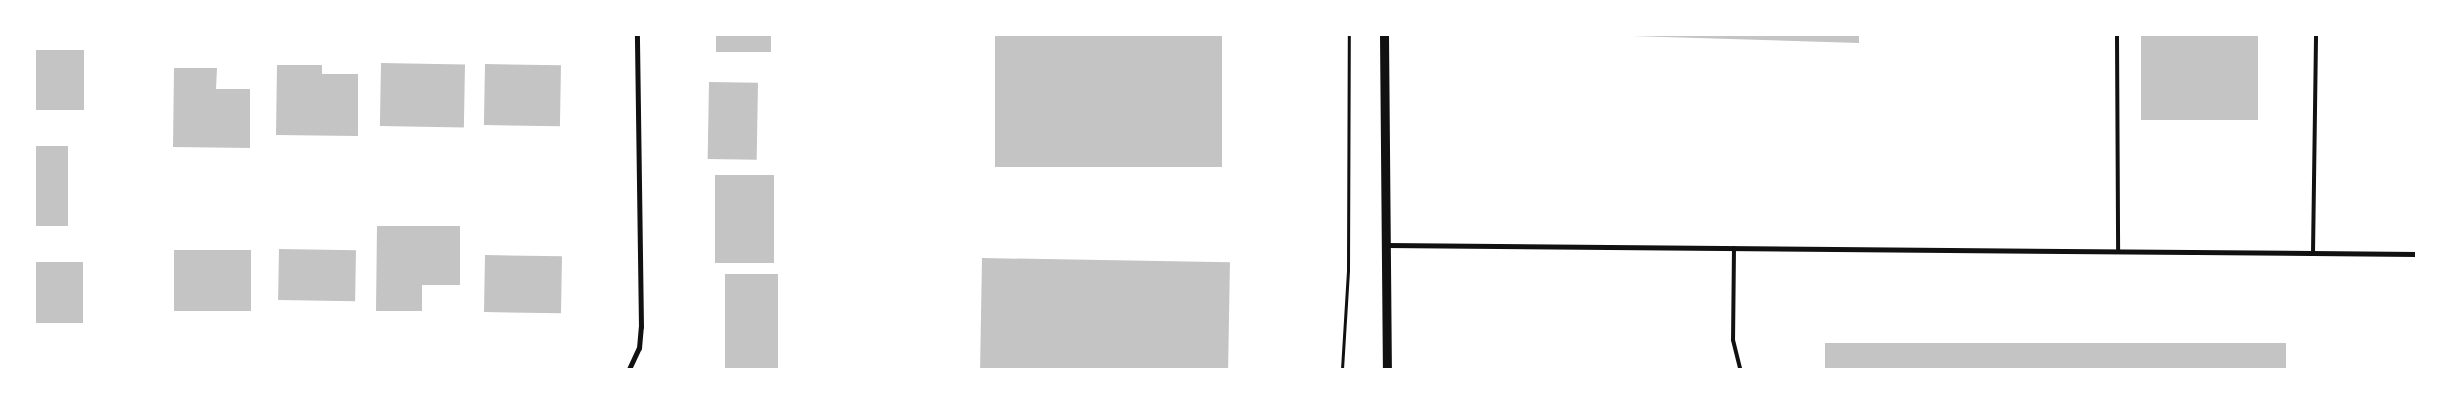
<!DOCTYPE html>
<html>
<head>
<meta charset="utf-8">
<style>
	body { margin:0 }
	#map { position:relative; width:2451px; height:404px; overflow:hidden; background:#fff; font-family:Lato,sans-serif }
	div>[style] { position:absolute }
	.building>* { inset:0; background:#c4c4c4; transform-origin:0 0 }
	.path>* { height:3px; margin:-1.5px; padding:0 1.5px; transform-origin:1.5px; border-radius:1.5px; background:#111 }
	.service>* { height:4px; margin:-2px; padding:0 2px; transform-origin:2px; border-radius:2px; background:#111 }
	.minor>* { height:5px; margin:-2.5px; padding:0 2.5px; transform-origin:2.5px; border-radius:2.5px; background:#111 }
	.tertiary>* { height:9px; margin:-4.5px; padding:0 4.5px; transform-origin:4.5px; border-radius:4.5px; background:#111 }
	span { translate:-50% -50%; white-space:nowrap; text-align:center; line-height:1.15; -webkit-text-stroke:4.5px #fff; paint-order:stroke }
	.frame { position:absolute; inset:0; border:36px solid #fff; pointer-events:none }
</style>
</head>
<body>
<div id="map">
	<div class="building">
		<div style="left:716px;top:35px;width:55px;height:17px"></div>
		<div style="left:995px;top:35px;width:227px;height:132px"></div>
		<div style="clip-path:polygon(1598px 35px,1859px 35px,1859px 43px)"></div>
		<div style="left:2141px;top:35px;width:117px;height:85px"></div>
		<div style="left:35px;top:50px;width:49px;height:60px"></div>
		<div style="left:381px;top:63px;width:84px;height:63px;rotate:1deg"></div>
		<div style="left:485px;top:64px;width:76px;height:61px;rotate:1deg"></div>
		<div style="clip-path:polygon(277px 65px,322px 65px,322px 74px,358px 74px,358px 136px,276px 135px)"></div>
		<div style="clip-path:polygon(174px 68px,217px 68px,216px 89px,250px 89px,250px 148px,173px 147px)"></div>
		<div style="left:709px;top:82px;width:49px;height:77px;rotate:1deg"></div>
		<div style="left:35px;top:146px;width:33px;height:80px"></div>
		<div style="left:715px;top:175px;width:59px;height:88px"></div>
		<div style="clip-path:polygon(377px 226px,460px 226px,460px 285px,422px 285px,422px 311px,376px 311px)"></div>
		<div style="left:279px;top:249px;width:77px;height:51px;rotate:1deg"></div>
		<div style="left:174px;top:250px;width:77px;height:61px"></div>
		<div style="left:485px;top:255px;width:77px;height:57px;rotate:1deg"></div>
		<div style="left:982px;top:258px;width:248px;height:111px;rotate:1deg"></div>
		<div style="left:35px;top:262px;width:48px;height:61px"></div>
		<div style="left:725px;top:274px;width:53px;height:95px"></div>
		<div style="left:1825px;top:343px;width:461px;height:26px"></div>
	</div>
	<div class="path">
		<div style="left:1342px;top:369px;width:98px;rotate:-86.5deg"></div>
		<div style="left:1348px;top:271px;width:236px;rotate:-89.8deg"></div>
	</div>
	<div class="service">
		<div style="left:2117px;top:35px;width:217px;rotate:89.7deg"></div>
		<div style="left:1734px;top:248px;width:92px;rotate:90.6deg"></div>
		<div style="left:1733px;top:340px;width:30px;rotate:76deg"></div>
		<div style="left:2313px;top:253px;width:218px;rotate:-89.2deg"></div>
	</div>
	<div class="minor">
		<div style="left:1386px;top:245px;width:1030px;rotate:0.5deg"></div>
		<div style="left:629px;top:369px;width:23px;rotate:-65deg"></div>
		<div style="left:639px;top:348px;width:21px;rotate:-85deg"></div>
		<div style="left:641px;top:327px;width:292px;rotate:-90.8deg"></div>
	</div>
	<div class="tertiary">
		<div style="left:1384px;top:35px;width:334px;rotate:89.5deg"></div>
	</div>
	<div class="frame"></div>
</div>
</body>
</html>
